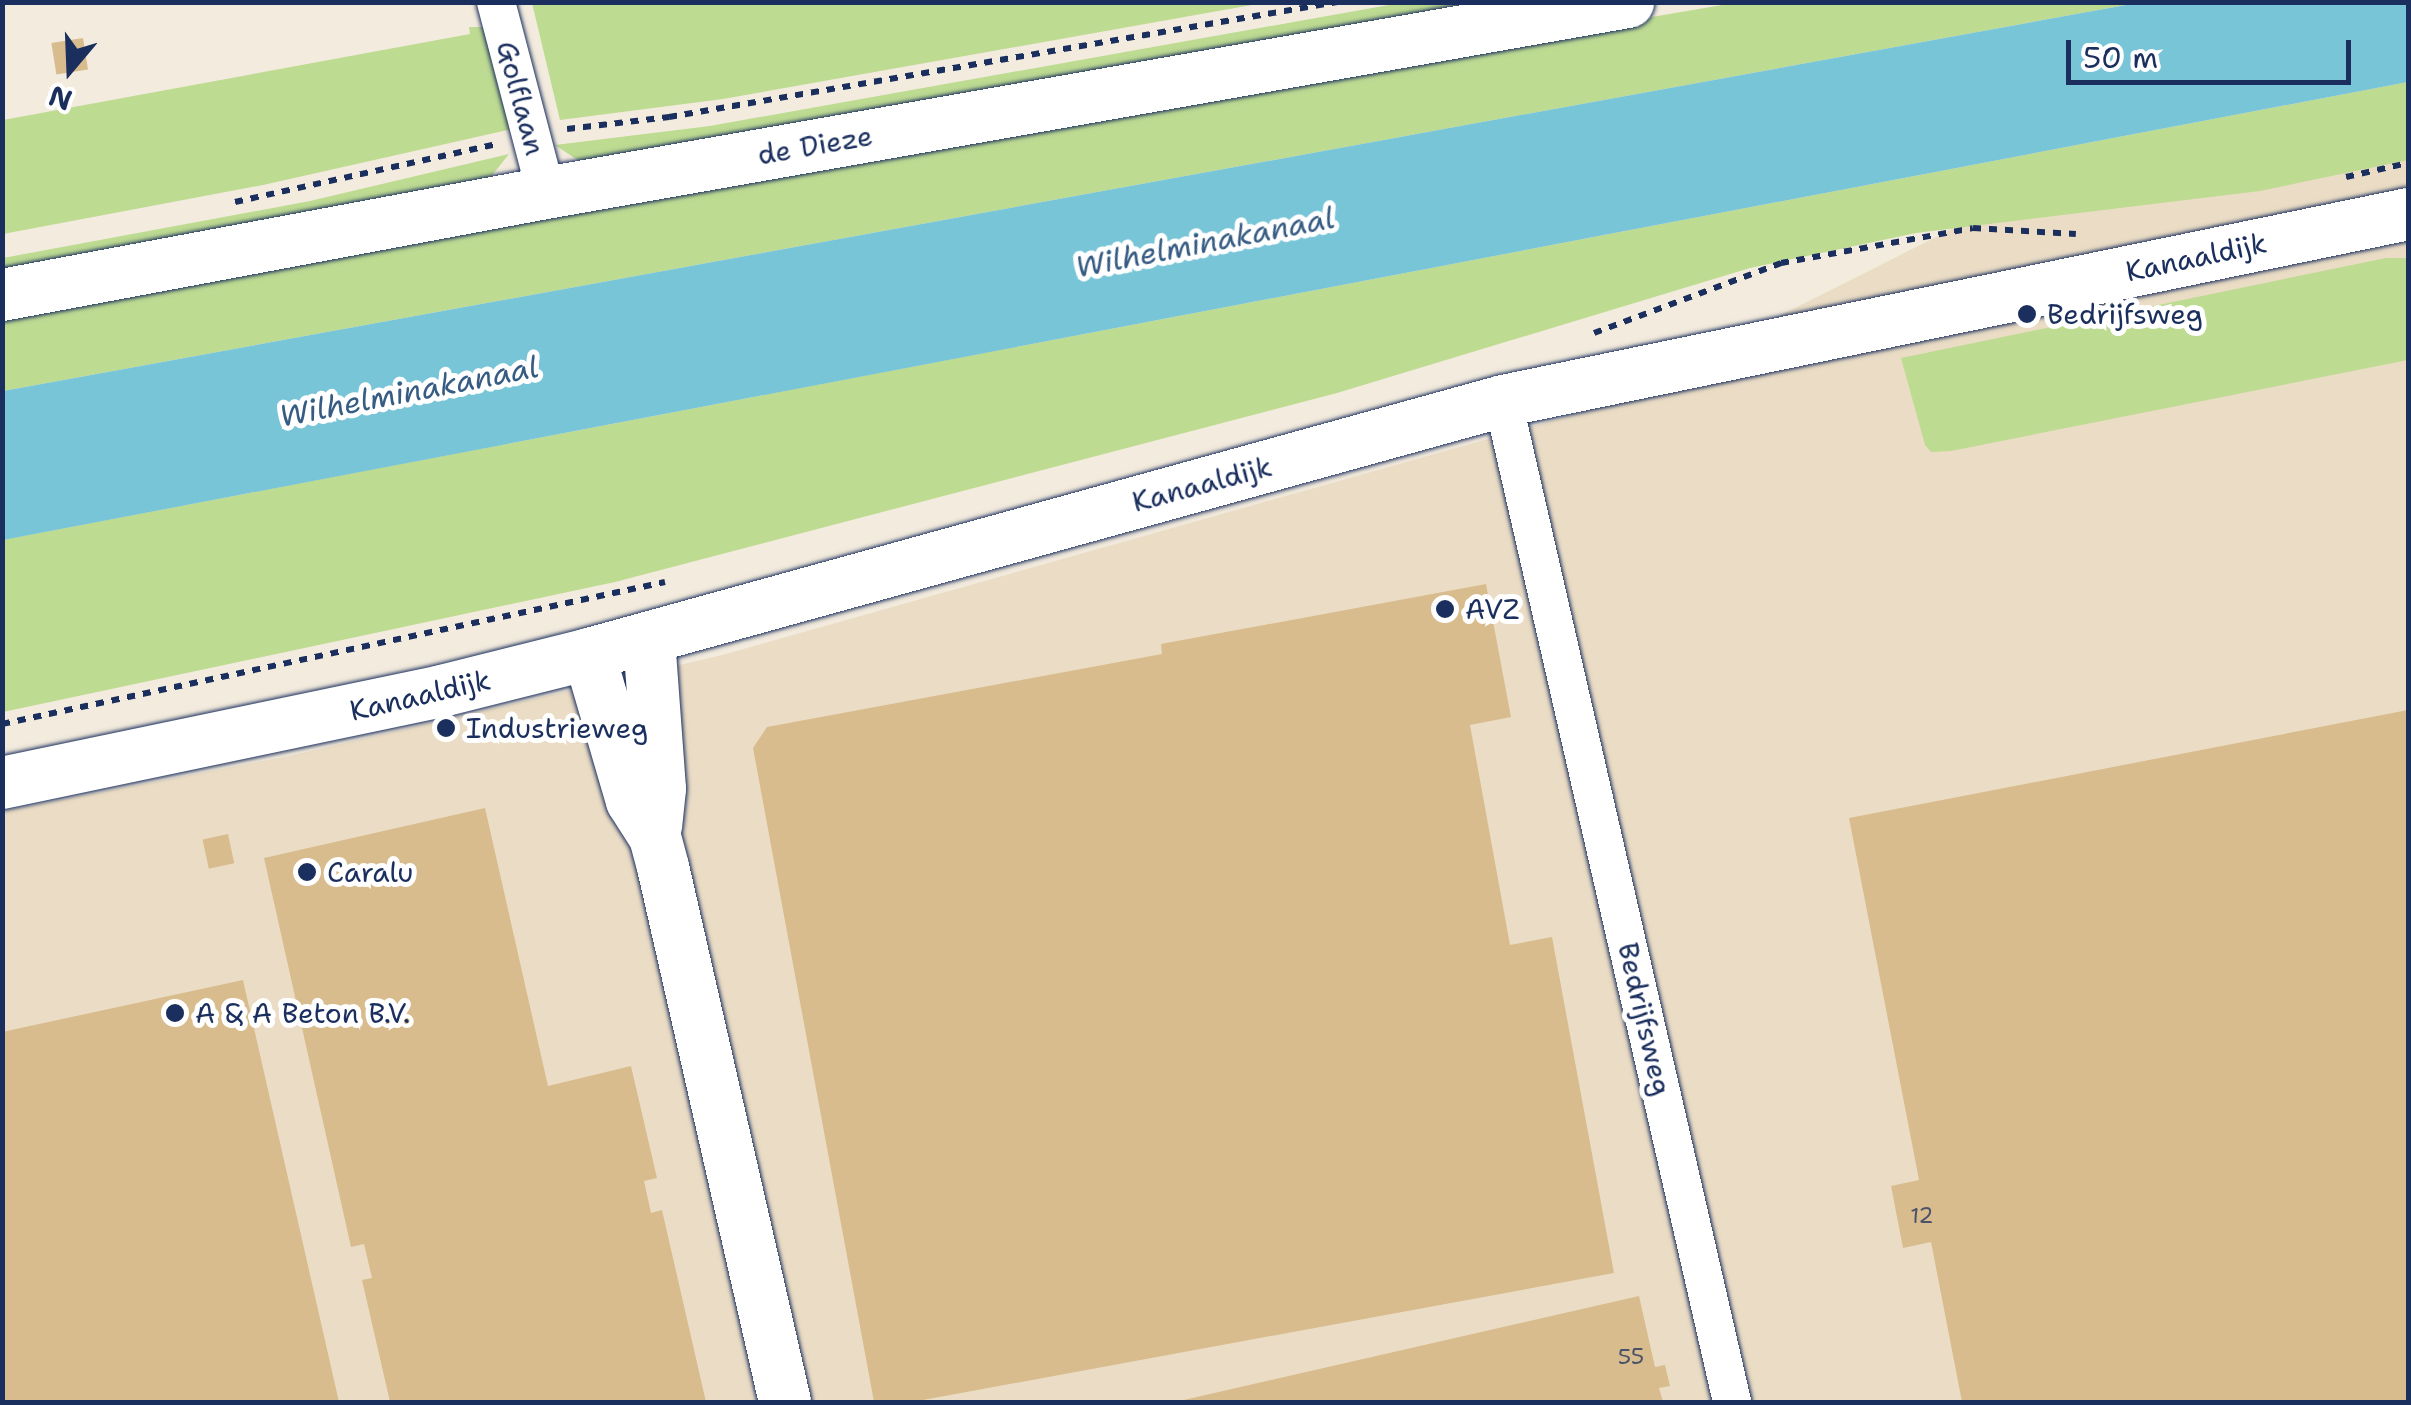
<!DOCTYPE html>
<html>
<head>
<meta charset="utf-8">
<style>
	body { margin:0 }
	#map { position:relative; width:2411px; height:1405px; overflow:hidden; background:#f3ebdd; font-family:"Shantell Sans",sans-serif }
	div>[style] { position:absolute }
	.built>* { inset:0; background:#ebddc5 }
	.green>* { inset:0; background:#bedb92 }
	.water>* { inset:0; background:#79c5d8 }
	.building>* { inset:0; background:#d8bc8d; transform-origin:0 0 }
	.path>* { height:6px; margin-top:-3px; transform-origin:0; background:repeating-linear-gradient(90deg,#1b2f5e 0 8px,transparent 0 16px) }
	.roads { filter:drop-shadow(0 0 2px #1b2f5e) drop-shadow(0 0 2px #1b2f5e) }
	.street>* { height:38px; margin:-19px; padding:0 19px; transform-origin:19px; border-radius:19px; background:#fff }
	.secondary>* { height:52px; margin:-26px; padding:0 26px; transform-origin:26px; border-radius:26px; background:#fff }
	.dots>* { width:28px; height:28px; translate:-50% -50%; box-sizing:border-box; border:5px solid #fff; border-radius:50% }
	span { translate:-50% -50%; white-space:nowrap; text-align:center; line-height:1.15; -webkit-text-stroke:10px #fff; paint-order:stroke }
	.number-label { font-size:22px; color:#4a526a }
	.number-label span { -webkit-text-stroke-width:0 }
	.street-label { font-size:28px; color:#1b2f5e }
	.poi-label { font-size:28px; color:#1b2f5e }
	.left { translate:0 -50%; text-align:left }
	.water-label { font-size:30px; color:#375c83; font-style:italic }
	.frame { position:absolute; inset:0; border:5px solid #1b2f5e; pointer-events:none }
	.north { position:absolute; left:20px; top:20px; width:100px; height:100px; -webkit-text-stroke:8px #fff; paint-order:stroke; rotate:199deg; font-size:28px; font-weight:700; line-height:40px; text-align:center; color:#1b2f5e }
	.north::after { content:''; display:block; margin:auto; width:35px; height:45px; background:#1b2f5e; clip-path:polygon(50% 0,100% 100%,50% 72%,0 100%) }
	.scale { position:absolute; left:2066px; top:40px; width:285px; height:45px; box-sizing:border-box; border:5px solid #1b2f5e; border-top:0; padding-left:12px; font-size:30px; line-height:35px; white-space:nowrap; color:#1b2f5e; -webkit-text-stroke:8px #fff; paint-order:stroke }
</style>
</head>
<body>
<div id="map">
	<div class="built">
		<div style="clip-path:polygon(2408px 82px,2408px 1402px,3px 1402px,3px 811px,289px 756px,722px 655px,1594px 409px,2137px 136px)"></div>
	</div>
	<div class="green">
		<div style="clip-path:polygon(532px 3px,532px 2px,1263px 3px,723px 99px,560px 120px)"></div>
		<div style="clip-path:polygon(1400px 3px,1517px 3px,582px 163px,555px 145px,710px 126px)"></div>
		<div style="clip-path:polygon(1734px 3px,2137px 3px,3px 391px,3px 314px,1206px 93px)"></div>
		<div style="clip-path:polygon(469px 27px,486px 27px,512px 129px,263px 185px,3px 234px,3px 120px,470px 34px)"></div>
		<div style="clip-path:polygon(2408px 82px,2408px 160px,2260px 191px,1916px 233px,1750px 268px,1337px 393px,615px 582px,3px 712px,2px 540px)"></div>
		<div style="clip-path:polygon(509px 154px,486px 183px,3px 278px,3px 258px,310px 201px)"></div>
		<div style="clip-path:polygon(2386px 258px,2408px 258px,2408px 360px,1951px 451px,1931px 452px,1925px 445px,1901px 358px)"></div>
	</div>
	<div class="water">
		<div style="clip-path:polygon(2137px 3px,2408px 3px,2408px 82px,3px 540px,3px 391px)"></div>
	</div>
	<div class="building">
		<div style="left:83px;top:38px;width:32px;height:32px;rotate:81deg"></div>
		<div style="clip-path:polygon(1486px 584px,1511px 717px,1470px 725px,1510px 945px,1552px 937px,1614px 1273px,912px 1402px,874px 1402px,753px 748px,767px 727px,1162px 654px,1161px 644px)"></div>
		<div style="clip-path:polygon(2408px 710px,2408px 1402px,1962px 1402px,1931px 1242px,1903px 1248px,1891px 1186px,1919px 1180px,1849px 818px)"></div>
		<div style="clip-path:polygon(485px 808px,548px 1086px,631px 1066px,657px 1178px,644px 1181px,651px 1213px,662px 1210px,706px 1402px,390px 1402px,362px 1280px,372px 1278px,364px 1244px,351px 1247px,264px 858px)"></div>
		<div style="left:228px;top:834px;width:30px;height:26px;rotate:78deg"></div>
		<div style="clip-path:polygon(243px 980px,339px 1402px,2px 1402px,2px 1032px)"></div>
		<div style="clip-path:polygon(1639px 1296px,1655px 1367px,1665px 1365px,1670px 1386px,1659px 1388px,1663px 1402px,1175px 1402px)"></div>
	</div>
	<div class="path">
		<div style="left:567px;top:129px;width:103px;rotate:-6.7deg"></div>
		<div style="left:669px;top:117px;width:678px;rotate:-9.77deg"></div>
		<div style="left:2346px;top:177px;width:64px;rotate:-12.7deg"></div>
		<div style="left:235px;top:202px;width:267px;rotate:-12.5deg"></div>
		<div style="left:1594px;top:333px;width:200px;rotate:-20.5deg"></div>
		<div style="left:1781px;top:263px;width:195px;rotate:-10.3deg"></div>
		<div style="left:1973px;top:228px;width:103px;rotate:3.3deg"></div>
		<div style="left:2px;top:724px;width:678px;rotate:-12.09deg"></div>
	</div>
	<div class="roads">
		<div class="street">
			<div style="left:496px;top:2px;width:197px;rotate:75.3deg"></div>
			<div style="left:1503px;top:401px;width:1027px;rotate:77.11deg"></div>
		</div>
		<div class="secondary">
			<div style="left:2px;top:295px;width:553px;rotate:-10.62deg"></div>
			<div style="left:546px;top:193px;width:1099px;rotate:-10.01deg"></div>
			<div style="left:649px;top:639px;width:150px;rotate:85.8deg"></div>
			<div style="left:660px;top:789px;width:37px;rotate:96deg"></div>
			<div style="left:589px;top:654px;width:153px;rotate:73.7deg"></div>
			<div style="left:632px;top:801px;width:43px;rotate:57.4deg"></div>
			<div style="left:655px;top:837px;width:31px;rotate:75deg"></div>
			<div style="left:663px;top:867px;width:549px;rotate:77.15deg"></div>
			<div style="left:2px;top:783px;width:450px;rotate:-11.8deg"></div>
			<div style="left:442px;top:691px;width:152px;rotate:-14.1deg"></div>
			<div style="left:589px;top:654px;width:948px;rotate:-15.47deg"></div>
			<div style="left:1503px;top:401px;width:924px;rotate:-11.67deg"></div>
		</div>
	</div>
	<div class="dots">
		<div style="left:2027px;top:314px;background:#1b2f5e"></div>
		<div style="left:1445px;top:609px;background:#1b2f5e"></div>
		<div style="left:446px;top:728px;background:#1b2f5e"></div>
		<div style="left:307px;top:872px;background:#1b2f5e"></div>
		<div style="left:175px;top:1013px;background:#1b2f5e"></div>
	</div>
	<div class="number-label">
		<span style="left:1922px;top:1216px">12</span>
		<span style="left:1631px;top:1357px">55</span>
	</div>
	<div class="street-label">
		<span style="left:521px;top:98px;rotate:75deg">Golflaan</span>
		<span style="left:815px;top:145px;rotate:-10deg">de Dieze</span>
		<span style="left:2196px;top:257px;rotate:-12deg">Kanaaldijk</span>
		<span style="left:1202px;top:484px;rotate:-15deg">Kanaaldijk</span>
		<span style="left:420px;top:695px;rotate:-13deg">Kanaaldijk</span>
		<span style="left:1645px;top:1019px;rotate:77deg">Bedrijfsweg</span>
	</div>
	<div class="poi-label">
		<span class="left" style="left:2047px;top:314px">Bedrijfsweg</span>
		<span class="left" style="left:1465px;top:609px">AVZ</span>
		<span class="left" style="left:466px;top:728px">Industrieweg</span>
		<span class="left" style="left:327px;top:872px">Caralu</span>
		<span class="left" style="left:195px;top:1013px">A &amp; A Beton B.V.</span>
	</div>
	<div class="water-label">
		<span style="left:1205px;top:243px;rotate:-11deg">Wilhelminakanaal</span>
		<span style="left:409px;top:392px;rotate:-11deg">Wilhelminakanaal</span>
	</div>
	<div class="frame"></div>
	<div class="north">N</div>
	<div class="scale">50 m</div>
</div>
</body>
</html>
